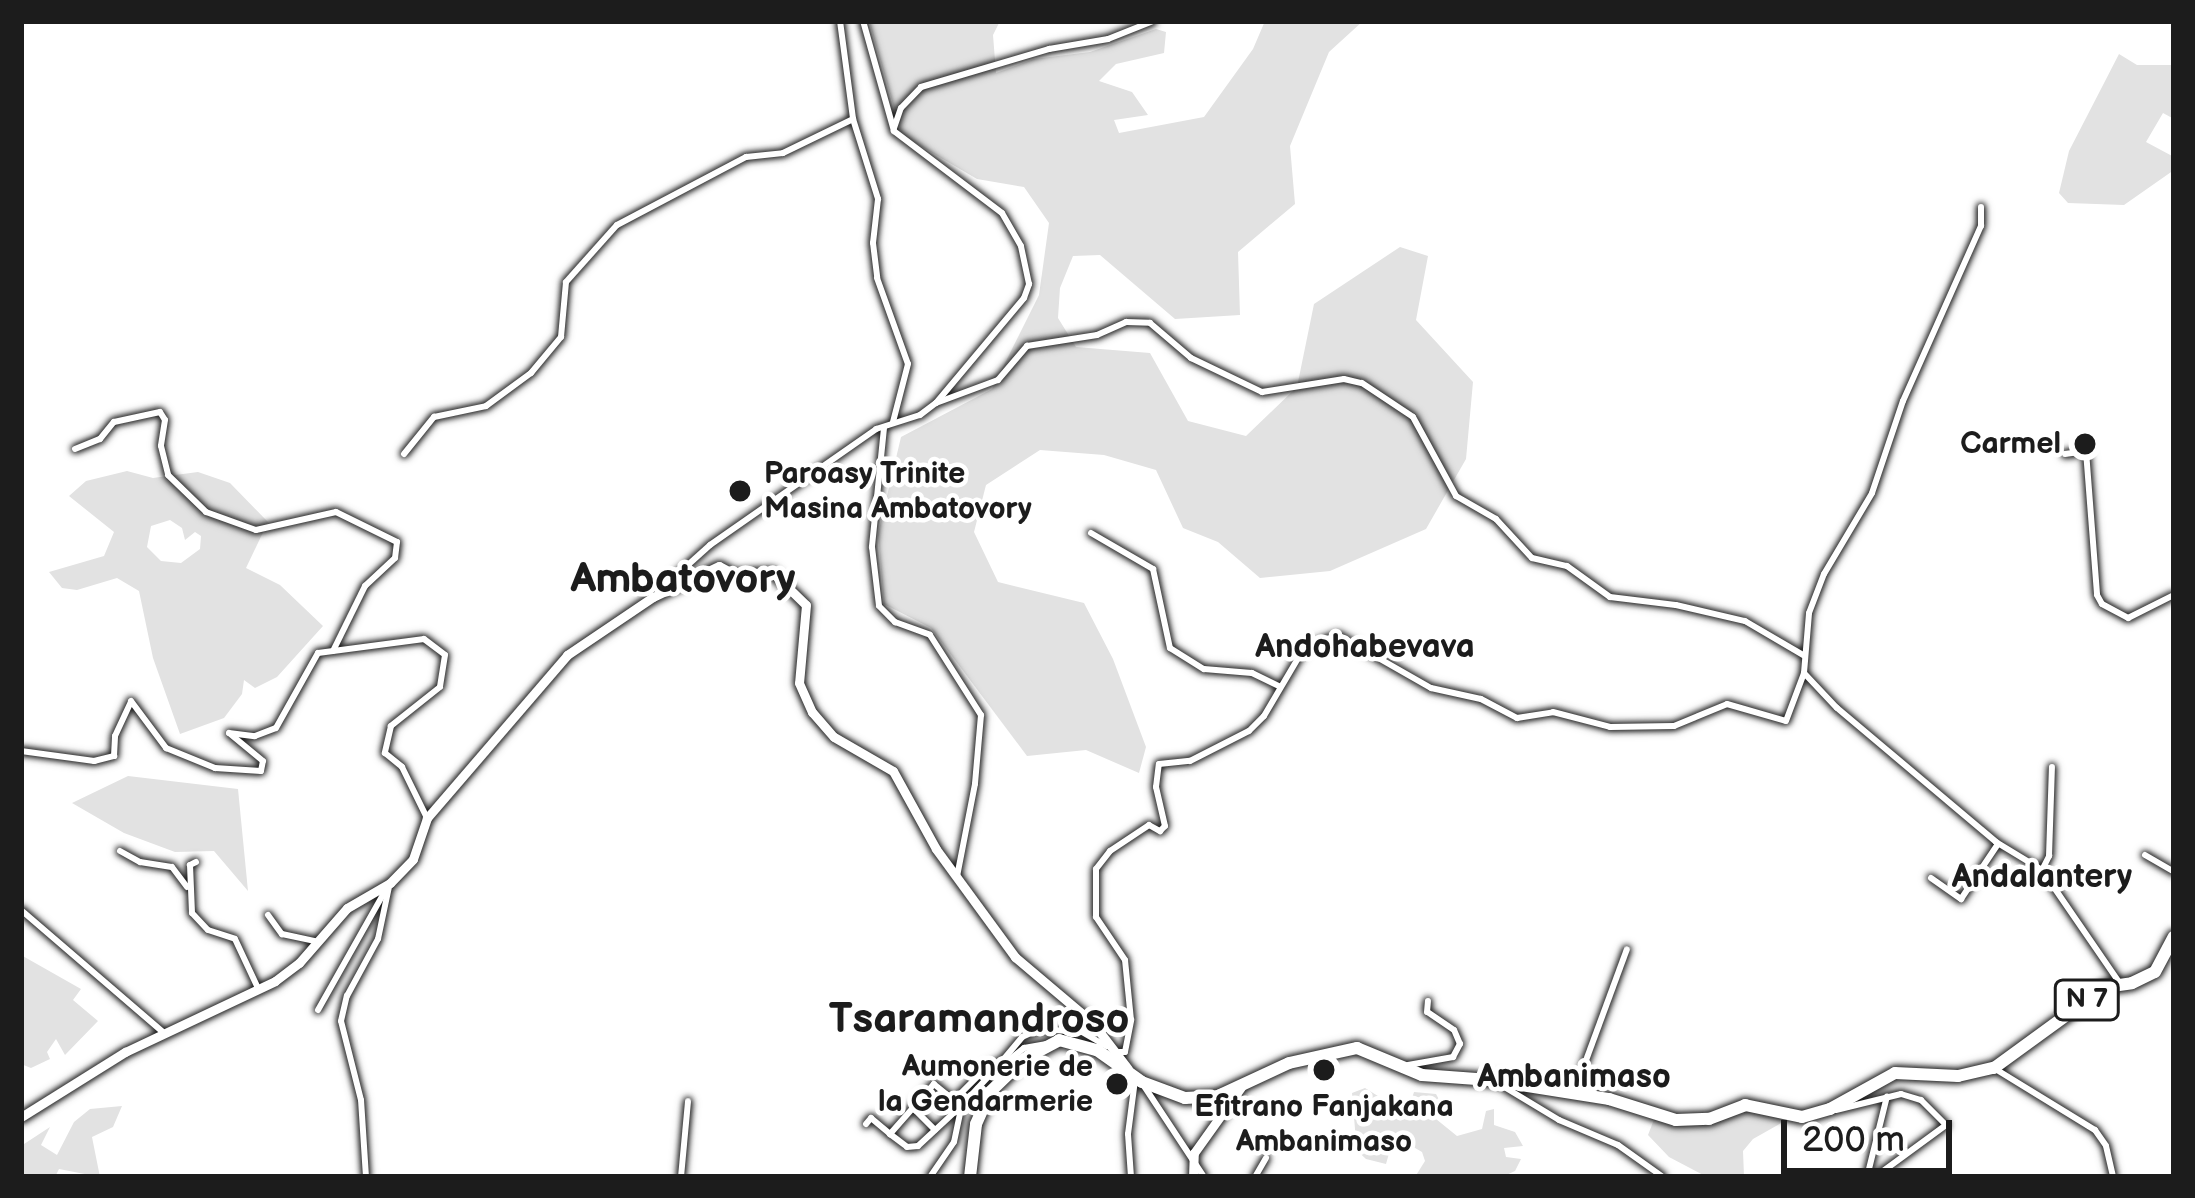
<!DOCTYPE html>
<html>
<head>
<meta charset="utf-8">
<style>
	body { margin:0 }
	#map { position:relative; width:2195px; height:1198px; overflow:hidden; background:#fff; font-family:"Balsamiq Sans",sans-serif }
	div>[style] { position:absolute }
	.green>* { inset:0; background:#e2e2e2 }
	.stream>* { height:3px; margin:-1.5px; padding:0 1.5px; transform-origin:1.5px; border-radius:1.5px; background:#b8b8b8 }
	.roads { filter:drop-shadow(0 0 3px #1c1c1c) drop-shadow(0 0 3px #1c1c1c) }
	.minor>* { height:6px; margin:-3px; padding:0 3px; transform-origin:3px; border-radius:3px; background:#fff }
	.tertiary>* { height:9px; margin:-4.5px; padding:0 4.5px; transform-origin:4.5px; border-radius:4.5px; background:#fff }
	.primary>* { height:12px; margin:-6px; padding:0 6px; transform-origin:6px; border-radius:6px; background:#fff }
	.dots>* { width:33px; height:33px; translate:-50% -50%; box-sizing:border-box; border:6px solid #fff; border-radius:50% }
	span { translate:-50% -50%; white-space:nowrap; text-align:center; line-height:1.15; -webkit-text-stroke:9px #fff; paint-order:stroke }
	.shield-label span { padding:3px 9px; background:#fff; border:3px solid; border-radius:9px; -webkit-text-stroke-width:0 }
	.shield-label { font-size:27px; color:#1c1c1c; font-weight:700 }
	.poi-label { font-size:30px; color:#1c1c1c; font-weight:700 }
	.right { translate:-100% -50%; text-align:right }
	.left { translate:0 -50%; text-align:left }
	.neighbourhood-label { font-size:33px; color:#1c1c1c; font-weight:700 }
	.district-label { font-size:42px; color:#1c1c1c; font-weight:700 }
	.frame { position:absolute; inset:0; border:24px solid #1c1c1c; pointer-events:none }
	.scale { position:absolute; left:1781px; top:1120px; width:171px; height:54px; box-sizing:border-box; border:6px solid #1c1c1c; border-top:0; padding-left:15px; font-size:36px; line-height:42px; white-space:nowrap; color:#1c1c1c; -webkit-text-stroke:9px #fff; paint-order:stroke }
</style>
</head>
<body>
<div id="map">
	<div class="green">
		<div style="clip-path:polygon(869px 21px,1000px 21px,993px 35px,996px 73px,1034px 59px,1090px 52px,1156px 29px,1166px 32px,1164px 53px,1116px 64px,1099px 81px,1132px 92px,1148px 115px,1114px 120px,1119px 133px,1204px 117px,1253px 49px,1265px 21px,1363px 21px,1329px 52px,1290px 146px,1295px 204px,1238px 252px,1240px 315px,1175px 319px,1100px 255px,1073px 256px,1060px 288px,1058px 318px,1076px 347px,1150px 353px,1188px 421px,1246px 436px,1297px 387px,1314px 304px,1400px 247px,1428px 256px,1416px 320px,1473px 382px,1466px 459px,1426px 529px,1330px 571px,1260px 578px,1218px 542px,1183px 528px,1156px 470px,1104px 455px,1040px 450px,986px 485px,974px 532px,998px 582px,1084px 603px,1113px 659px,1146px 747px,1139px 773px,1086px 750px,1027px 756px,931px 628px,884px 604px,878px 534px,901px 437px,992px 389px,1039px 295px,1049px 223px,1024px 187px,977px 179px,902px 135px)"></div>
		<div style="clip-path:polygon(2119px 54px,2137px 65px,2174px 65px,2174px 119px,2163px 113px,2146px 142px,2174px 157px,2174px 170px,2124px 205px,2068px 203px,2059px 193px,2069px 151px)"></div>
		<div style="clip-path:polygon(evenodd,127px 471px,153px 478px,198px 472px,230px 483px,268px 522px,246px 568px,280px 585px,323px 626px,277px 677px,255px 688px,244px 680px,242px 694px,224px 718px,180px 734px,153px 658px,139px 591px,117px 578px,77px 590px,62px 588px,49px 572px,104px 556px,114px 532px,69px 496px,86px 481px,127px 471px,170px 520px,182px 528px,185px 540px,195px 532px,201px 536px,200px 549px,181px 563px,161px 561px,147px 547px,151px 526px,170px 520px)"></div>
		<div style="clip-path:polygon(128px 776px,238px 789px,248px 891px,214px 851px,175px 852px,124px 833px,72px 803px)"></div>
		<div style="clip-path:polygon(21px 955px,81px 989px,73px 1000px,98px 1021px,65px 1055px,56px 1039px,47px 1052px,50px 1059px,31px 1068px,21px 1064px)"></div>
		<div style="clip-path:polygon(1365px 1088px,1394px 1106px,1411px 1101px,1414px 1092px,1436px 1094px,1442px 1105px,1436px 1119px,1457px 1136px,1482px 1129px,1486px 1111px,1494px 1109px,1494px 1125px,1515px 1132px,1523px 1146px,1504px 1148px,1506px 1157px,1521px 1159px,1515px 1171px,1502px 1177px,1415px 1177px,1425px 1161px,1422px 1152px,1410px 1145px,1390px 1150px,1386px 1164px,1366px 1159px,1350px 1144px,1356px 1141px,1352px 1093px)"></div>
		<div style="clip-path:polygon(122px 1106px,113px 1127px,92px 1137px,100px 1177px,59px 1169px,55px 1177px,21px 1177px,21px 1146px,50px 1127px,41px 1145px,57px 1155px,74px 1122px,90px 1109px)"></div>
		<div style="clip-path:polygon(1735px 1108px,1790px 1118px,1753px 1139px,1743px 1151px,1744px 1176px,1707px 1177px,1669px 1157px,1648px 1135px,1655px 1117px,1684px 1123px)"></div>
	</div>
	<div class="stream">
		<div style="left:21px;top:767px;width:1px"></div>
	</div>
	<div class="roads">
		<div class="minor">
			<div style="left:840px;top:21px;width:98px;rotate:82.4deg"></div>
			<div style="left:894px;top:128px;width:21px;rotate:-71deg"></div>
			<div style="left:901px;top:108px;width:29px;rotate:-46deg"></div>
			<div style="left:921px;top:87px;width:134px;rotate:-16.5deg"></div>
			<div style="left:1049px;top:49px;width:60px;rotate:-9.6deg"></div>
			<div style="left:1108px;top:39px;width:48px;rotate:-21.8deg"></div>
			<div style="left:936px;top:403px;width:66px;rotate:-20.4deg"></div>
			<div style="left:998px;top:380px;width:45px;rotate:-49.5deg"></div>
			<div style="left:1027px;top:346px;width:71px;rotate:-8.9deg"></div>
			<div style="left:1097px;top:335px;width:32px;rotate:-24deg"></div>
			<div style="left:1126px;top:322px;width:24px;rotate:2deg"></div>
			<div style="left:1150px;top:323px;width:54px;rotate:40.5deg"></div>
			<div style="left:1191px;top:358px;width:79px;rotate:25.6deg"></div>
			<div style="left:1262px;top:392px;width:83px;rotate:-9deg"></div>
			<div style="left:1344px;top:379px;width:18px;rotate:13deg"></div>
			<div style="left:1362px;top:383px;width:61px;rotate:33.7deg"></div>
			<div style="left:1413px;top:417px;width:90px;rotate:61.4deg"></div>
			<div style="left:1456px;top:496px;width:46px;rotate:29.9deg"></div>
			<div style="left:1496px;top:519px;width:53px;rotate:47.3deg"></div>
			<div style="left:1532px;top:558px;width:36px;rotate:13deg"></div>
			<div style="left:1567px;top:566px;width:53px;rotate:35.8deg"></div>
			<div style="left:1610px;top:597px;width:66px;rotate:6.9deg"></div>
			<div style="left:1676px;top:605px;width:71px;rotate:13.1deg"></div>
			<div style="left:1745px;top:621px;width:69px;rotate:30.3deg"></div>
			<div style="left:884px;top:428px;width:120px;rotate:95.8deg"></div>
			<div style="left:872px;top:547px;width:59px;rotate:83.2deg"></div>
			<div style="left:879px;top:606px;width:23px;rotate:45deg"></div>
			<div style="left:895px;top:622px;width:37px;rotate:20deg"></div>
			<div style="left:930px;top:635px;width:95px;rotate:57.5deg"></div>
			<div style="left:981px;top:715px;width:69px;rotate:95deg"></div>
			<div style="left:975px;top:784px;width:95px;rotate:101deg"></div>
			<div style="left:75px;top:449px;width:27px;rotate:-22deg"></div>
			<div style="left:100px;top:439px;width:22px;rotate:-51deg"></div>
			<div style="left:114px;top:422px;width:47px;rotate:-12.3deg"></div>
			<div style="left:160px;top:412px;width:9px;rotate:58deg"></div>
			<div style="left:165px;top:420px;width:26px;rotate:99deg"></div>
			<div style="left:161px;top:446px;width:30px;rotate:76deg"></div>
			<div style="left:168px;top:475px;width:53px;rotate:44.2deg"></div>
			<div style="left:206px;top:512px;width:53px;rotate:19.8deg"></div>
			<div style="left:256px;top:530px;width:82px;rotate:-12.7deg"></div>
			<div style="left:336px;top:512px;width:68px;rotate:26.2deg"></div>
			<div style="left:397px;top:542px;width:16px;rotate:97deg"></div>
			<div style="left:395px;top:558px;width:41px;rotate:137deg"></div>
			<div style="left:365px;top:586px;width:72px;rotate:116.2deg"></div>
			<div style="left:404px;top:454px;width:48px;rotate:-51deg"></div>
			<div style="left:434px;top:417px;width:53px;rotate:-11.9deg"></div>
			<div style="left:486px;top:406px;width:56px;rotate:-36.3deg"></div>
			<div style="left:531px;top:373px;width:47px;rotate:-50.2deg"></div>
			<div style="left:561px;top:337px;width:55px;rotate:-84.8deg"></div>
			<div style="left:566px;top:282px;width:76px;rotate:-48.2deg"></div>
			<div style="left:617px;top:225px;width:146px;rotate:-27.8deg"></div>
			<div style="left:746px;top:157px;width:37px;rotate:-6deg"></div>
			<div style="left:783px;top:153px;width:78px;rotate:-25.9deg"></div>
			<div style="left:853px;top:119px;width:84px;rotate:72.6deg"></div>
			<div style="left:878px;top:199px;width:44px;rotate:96.5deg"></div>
			<div style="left:873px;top:243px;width:35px;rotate:83deg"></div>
			<div style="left:877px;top:278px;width:91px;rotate:70.2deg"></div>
			<div style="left:908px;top:364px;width:60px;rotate:104.5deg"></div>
			<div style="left:2065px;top:454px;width:21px;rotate:-8deg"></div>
			<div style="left:2086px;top:451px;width:144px;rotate:85.6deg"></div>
			<div style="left:2097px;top:595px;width:10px;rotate:61deg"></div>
			<div style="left:2102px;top:604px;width:30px;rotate:28deg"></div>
			<div style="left:2128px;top:618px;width:51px;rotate:-26.6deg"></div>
			<div style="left:1091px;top:533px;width:72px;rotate:30.1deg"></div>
			<div style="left:1153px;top:569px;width:81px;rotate:77.9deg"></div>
			<div style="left:1170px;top:648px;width:40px;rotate:32deg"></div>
			<div style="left:1204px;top:669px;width:48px;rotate:4.8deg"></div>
			<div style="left:1252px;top:673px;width:30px;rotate:26deg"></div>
			<div style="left:660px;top:590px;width:67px;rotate:-42deg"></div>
			<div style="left:710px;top:545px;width:203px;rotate:-34.9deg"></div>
			<div style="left:876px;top:429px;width:46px;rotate:-17.7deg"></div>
			<div style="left:920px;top:415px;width:20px;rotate:-37deg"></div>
			<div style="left:936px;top:403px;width:137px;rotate:-50deg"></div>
			<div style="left:1024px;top:298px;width:15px;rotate:-70deg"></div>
			<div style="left:1029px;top:284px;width:39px;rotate:-102deg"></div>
			<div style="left:1021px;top:246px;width:38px;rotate:-120deg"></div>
			<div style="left:1002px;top:213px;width:136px;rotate:-142.8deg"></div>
			<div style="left:894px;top:131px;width:114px;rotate:-105.7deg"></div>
			<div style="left:1804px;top:673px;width:60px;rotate:-85.2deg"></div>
			<div style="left:1809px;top:613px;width:42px;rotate:-69deg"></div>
			<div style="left:1824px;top:574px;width:94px;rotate:-59.3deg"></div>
			<div style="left:1872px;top:493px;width:97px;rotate:-71.4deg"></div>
			<div style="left:1903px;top:401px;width:192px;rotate:-66deg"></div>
			<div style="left:1981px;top:226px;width:19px;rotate:-90deg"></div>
			<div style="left:21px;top:751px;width:74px;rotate:7.8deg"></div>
			<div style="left:94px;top:761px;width:21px;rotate:-14deg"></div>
			<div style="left:114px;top:756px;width:20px;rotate:-87deg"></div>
			<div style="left:115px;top:736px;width:38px;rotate:-65deg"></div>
			<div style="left:131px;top:701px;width:59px;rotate:53.3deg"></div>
			<div style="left:166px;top:748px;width:53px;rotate:22.2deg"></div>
			<div style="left:215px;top:768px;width:46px;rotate:3.7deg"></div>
			<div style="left:261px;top:771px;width:10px;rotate:-79deg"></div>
			<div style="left:263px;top:761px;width:44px;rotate:-140.5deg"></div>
			<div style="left:229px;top:733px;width:26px;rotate:7deg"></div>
			<div style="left:255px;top:736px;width:22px;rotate:-21deg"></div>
			<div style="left:276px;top:728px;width:86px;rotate:-60.8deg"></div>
			<div style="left:318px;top:653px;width:107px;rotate:-7.5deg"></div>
			<div style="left:424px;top:639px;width:26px;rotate:37deg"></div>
			<div style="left:445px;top:655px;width:32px;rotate:99deg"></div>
			<div style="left:440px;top:687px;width:63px;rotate:141.5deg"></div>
			<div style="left:391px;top:726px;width:28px;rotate:103deg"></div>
			<div style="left:385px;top:753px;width:22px;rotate:39deg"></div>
			<div style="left:402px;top:767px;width:57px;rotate:63.9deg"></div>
			<div style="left:120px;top:851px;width:23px;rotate:29deg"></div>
			<div style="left:140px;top:862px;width:32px;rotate:9deg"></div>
			<div style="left:172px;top:867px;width:25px;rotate:53deg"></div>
			<div style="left:2145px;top:855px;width:34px;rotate:30deg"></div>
			<div style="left:196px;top:862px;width:7px;rotate:153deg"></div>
			<div style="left:190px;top:865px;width:48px;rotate:87.6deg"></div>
			<div style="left:192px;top:913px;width:23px;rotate:47deg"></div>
			<div style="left:208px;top:930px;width:28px;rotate:18deg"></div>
			<div style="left:235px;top:939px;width:54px;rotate:64.9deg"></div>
			<div style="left:2042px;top:870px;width:16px;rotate:-63deg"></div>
			<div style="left:2049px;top:856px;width:89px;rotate:-88.1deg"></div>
			<div style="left:1931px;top:878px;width:37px;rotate:35deg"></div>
			<div style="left:1961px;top:899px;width:66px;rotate:-56.1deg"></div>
			<div style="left:21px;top:910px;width:190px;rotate:40.7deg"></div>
			<div style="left:268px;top:915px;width:24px;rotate:54deg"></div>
			<div style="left:282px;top:934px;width:34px;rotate:12deg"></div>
			<div style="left:318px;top:1010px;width:137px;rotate:-60.6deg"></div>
			<div style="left:1118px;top:1052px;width:7px"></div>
			<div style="left:1125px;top:1052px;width:33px;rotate:-79deg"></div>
			<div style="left:1131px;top:1020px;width:60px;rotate:-95.7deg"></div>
			<div style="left:1125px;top:960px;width:52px;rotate:-124deg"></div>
			<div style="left:1096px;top:917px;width:48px;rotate:-90deg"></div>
			<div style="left:1096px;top:869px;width:23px;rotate:-52deg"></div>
			<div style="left:1110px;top:851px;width:47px;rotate:-33.7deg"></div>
			<div style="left:1149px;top:825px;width:13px;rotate:29deg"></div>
			<div style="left:1160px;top:831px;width:7px;rotate:-45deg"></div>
			<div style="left:1165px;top:826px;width:40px;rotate:-103deg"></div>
			<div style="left:1156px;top:787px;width:23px;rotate:-83deg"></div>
			<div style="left:1159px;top:764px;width:31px;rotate:-6deg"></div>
			<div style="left:1190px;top:761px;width:66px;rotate:-27deg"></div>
			<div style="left:1249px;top:731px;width:21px;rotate:-45deg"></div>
			<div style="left:1264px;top:716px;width:79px;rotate:-59.5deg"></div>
			<div style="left:1304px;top:648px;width:36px;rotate:-21deg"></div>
			<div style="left:1338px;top:635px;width:107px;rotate:29.7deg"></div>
			<div style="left:1431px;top:688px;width:51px;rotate:12.4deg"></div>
			<div style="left:1481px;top:699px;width:41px;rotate:27.8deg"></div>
			<div style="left:1517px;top:718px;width:36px;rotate:-9deg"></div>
			<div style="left:1553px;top:712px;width:59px;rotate:14.7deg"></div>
			<div style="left:1610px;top:727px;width:64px;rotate:-0.9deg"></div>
			<div style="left:1674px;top:726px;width:57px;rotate:-22.5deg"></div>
			<div style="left:1727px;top:704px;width:61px;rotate:16.1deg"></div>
			<div style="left:1786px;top:721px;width:51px;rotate:-69.4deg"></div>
			<div style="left:1804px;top:673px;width:48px;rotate:46.7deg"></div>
			<div style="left:1837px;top:708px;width:208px;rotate:40.1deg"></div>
			<div style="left:1996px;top:842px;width:54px;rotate:31.3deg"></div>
			<div style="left:2042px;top:870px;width:136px;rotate:55.5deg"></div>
			<div style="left:1408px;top:1065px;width:46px;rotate:-10.1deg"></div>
			<div style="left:1453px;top:1057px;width:15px;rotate:-62deg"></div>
			<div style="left:1460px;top:1044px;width:15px;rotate:-113deg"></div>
			<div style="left:1454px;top:1030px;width:32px;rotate:-146deg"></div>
			<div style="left:1427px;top:1012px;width:11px;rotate:-85deg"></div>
			<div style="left:1997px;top:1070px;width:115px;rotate:31.5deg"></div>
			<div style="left:2095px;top:1130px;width:19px;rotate:55deg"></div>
			<div style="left:2106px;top:1146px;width:32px;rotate:77deg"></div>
			<div style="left:1144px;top:1086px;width:109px;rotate:56.6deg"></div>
			<div style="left:1506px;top:1088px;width:62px;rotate:31.1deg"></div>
			<div style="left:1559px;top:1120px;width:64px;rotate:23deg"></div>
			<div style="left:1618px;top:1145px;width:55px;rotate:35.4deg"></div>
			<div style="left:1574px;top:1093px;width:153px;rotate:-69.8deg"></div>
			<div style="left:954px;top:1100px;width:42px;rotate:-45deg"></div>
			<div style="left:984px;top:1070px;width:21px;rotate:-28deg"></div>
			<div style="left:1003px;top:1060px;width:30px;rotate:-50deg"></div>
			<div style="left:1022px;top:1037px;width:19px;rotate:-25deg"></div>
			<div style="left:1039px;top:1029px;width:43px;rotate:4deg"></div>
			<div style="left:1082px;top:1032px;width:28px;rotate:30deg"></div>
			<div style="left:961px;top:1106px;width:35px;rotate:-141deg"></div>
			<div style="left:934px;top:1084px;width:67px;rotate:131.3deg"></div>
			<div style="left:890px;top:1134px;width:21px;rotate:37deg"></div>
			<div style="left:907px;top:1147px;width:11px;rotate:-5deg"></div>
			<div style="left:918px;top:1146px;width:59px;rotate:-42.9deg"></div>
			<div style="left:961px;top:1106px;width:41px;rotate:-47deg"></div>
			<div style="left:989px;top:1076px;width:45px;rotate:-38.7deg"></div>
			<div style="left:1024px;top:1048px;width:23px;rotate:-10deg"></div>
			<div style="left:913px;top:1108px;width:31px;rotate:45deg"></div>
			<div style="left:1836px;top:1110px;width:67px;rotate:-13.8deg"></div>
			<div style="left:1901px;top:1094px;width:21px;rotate:17deg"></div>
			<div style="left:1921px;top:1100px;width:35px;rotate:45deg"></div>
			<div style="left:1946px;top:1125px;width:88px;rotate:143.8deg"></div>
			<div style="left:866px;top:1124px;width:8px;rotate:-50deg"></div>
			<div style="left:871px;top:1118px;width:25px;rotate:40deg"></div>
			<div style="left:366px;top:1177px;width:77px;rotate:-93.7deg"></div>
			<div style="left:361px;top:1100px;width:81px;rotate:-104.2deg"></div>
			<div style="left:341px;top:1021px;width:26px;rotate:-77deg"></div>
			<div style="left:347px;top:996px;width:65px;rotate:-61.5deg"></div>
			<div style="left:378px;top:939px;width:53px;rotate:-78.1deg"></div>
			<div style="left:681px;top:1177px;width:76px;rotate:-84.7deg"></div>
			<div style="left:930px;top:1177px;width:42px;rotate:-55.6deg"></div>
			<div style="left:954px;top:1142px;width:33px;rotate:-78deg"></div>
			<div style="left:1131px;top:1177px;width:43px;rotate:-94deg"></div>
			<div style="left:1128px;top:1134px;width:54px;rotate:-82.6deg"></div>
			<div style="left:1255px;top:1177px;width:22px;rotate:-60deg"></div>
			<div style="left:1867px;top:1177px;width:83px;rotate:-76.1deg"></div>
		</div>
		<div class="tertiary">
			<div style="left:21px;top:1117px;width:123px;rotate:-32deg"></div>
			<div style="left:125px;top:1052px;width:166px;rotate:-25.3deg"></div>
			<div style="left:275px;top:981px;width:30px;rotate:-37deg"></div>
			<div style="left:299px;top:963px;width:73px;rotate:-48.9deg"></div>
			<div style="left:347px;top:908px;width:50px;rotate:-30.2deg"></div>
			<div style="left:390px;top:883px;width:33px;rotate:-46deg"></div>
			<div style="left:413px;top:859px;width:43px;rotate:-71.1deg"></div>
			<div style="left:427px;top:818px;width:215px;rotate:-49.3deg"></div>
			<div style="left:567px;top:655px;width:104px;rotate:-34deg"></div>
			<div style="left:653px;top:597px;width:73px;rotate:-25.2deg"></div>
			<div style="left:719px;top:566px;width:17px;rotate:28deg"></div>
			<div style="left:734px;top:574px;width:38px;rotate:-3deg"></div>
			<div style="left:772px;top:572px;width:47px;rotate:44.1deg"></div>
			<div style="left:806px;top:605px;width:78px;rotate:95.1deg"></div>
			<div style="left:799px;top:683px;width:32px;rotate:66deg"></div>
			<div style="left:812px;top:712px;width:33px;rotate:49deg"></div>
			<div style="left:834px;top:737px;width:68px;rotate:30deg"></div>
			<div style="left:893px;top:771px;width:89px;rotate:61.1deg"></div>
			<div style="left:936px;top:849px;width:134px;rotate:53.8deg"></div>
			<div style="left:1015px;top:957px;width:101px;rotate:40.2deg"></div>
			<div style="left:1092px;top:1022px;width:59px;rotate:52.5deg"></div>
			<div style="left:1193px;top:1177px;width:24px;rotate:-88deg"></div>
			<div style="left:1194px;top:1153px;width:81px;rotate:-54.5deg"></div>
		</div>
		<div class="primary">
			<div style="left:970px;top:1177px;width:53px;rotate:-83.5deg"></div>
			<div style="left:976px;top:1124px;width:35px;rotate:-66deg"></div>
			<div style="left:990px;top:1092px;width:47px;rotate:-44.1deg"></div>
			<div style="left:1024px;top:1059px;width:40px;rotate:-28deg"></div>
			<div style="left:1059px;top:1040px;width:39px;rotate:15deg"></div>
			<div style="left:1097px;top:1050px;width:55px;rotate:35.4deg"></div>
			<div style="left:1142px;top:1082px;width:46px;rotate:20.4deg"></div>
			<div style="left:1185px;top:1098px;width:33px;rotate:-3deg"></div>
			<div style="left:1218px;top:1096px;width:78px;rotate:-24.9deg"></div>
			<div style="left:1289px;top:1063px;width:70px;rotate:-12.4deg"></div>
			<div style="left:1357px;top:1048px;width:70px;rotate:22.6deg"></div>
			<div style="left:1422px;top:1075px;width:68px;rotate:4.2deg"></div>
			<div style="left:1490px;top:1080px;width:121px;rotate:9.1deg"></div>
			<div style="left:1609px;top:1099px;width:70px;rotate:17.4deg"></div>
			<div style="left:1676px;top:1120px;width:33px;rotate:-2deg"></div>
			<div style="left:1709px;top:1119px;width:39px;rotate:-21deg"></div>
			<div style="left:1745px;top:1105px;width:58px;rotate:11.9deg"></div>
			<div style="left:1802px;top:1117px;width:29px;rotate:-16deg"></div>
			<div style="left:1830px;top:1109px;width:74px;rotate:-29deg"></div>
			<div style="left:1895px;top:1073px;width:63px;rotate:2.7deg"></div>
			<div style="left:1958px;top:1076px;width:37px;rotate:-13deg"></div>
			<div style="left:1994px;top:1068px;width:137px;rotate:-36.1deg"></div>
			<div style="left:2105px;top:987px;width:27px;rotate:-8deg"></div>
			<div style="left:2132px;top:983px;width:25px;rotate:-26deg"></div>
			<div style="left:2155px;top:972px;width:40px;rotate:-62deg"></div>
		</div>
	</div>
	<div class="dots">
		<div style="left:2085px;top:444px;background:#1c1c1c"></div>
		<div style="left:740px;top:491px;background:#1c1c1c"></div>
		<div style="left:1324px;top:1070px;background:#1c1c1c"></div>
		<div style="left:1117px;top:1084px;background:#1c1c1c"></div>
	</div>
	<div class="shield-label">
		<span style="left:2087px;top:1000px">N 7</span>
	</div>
	<div class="poi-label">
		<span class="right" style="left:2061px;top:444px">Carmel</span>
		<span class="left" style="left:764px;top:491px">Paroasy Trinite<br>Masina Ambatovory</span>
		<span class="right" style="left:1093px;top:1084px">Aumonerie de<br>la Gendarmerie</span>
		<span style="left:1324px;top:1124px">Efitrano Fanjakana<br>Ambanimaso</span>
	</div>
	<div class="neighbourhood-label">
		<span style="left:1365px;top:648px">Andohabevava</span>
		<span style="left:2042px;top:878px">Andalantery</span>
		<span style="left:1574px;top:1078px">Ambanimaso</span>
	</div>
	<div class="district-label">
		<span style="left:683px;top:580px">Ambatovory</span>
		<span style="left:979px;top:1020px">Tsaramandroso</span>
	</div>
	<div class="frame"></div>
	<div class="scale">200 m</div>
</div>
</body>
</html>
